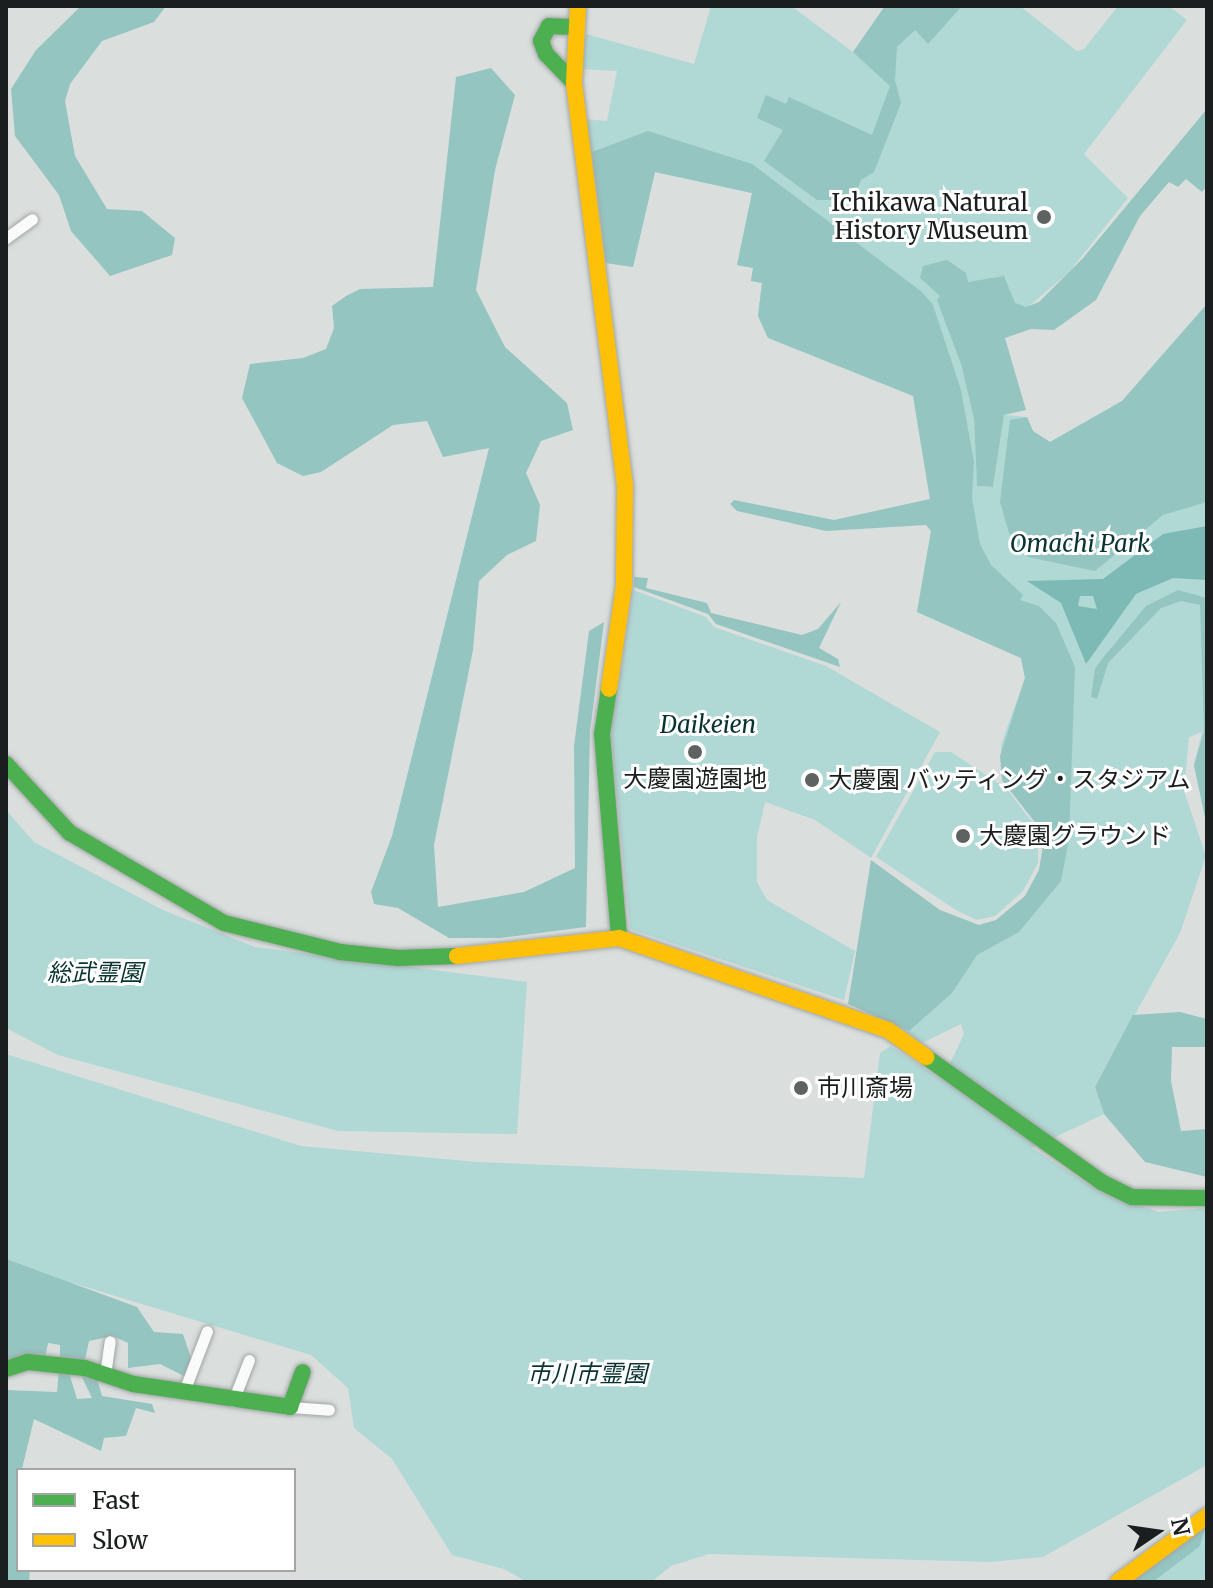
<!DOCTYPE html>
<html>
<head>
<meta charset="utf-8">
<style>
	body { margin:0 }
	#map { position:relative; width:1213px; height:1588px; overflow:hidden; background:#dadfde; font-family:Merriweather,"Noto Sans JP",serif }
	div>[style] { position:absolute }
	.green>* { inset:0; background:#b0d8d5 }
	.forest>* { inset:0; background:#94c5c1 }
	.water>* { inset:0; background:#7dbab5 }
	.roads { filter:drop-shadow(0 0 2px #a2a5a5) drop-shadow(0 0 2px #a2a5a5) }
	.street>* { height:11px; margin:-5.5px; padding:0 5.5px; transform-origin:5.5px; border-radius:5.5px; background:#f9fafa }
	.fast>* { height:16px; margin:-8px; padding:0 8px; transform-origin:8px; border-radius:8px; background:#4caf50 }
	.slow>* { height:16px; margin:-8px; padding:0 8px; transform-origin:8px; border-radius:8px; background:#ffc107 }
	.dots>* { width:22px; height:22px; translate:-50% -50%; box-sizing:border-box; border:4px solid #fff; border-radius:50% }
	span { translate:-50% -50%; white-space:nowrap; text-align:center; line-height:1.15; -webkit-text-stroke:6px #fff; paint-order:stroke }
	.poi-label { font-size:24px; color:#1b1e1e }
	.right { translate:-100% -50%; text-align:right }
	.left { translate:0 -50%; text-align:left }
	.park-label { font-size:24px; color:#083331; font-style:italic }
	.frame { position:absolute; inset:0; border:8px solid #1b1e1e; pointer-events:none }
	.legend { position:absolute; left:16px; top:1468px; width:280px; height:104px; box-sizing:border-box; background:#fff; border:2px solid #a4a5a5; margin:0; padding:10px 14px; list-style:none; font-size:24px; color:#1b1e1e }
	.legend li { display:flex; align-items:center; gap:16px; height:40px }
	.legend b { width:40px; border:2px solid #a4a5a5 }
	.north { position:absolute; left:1117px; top:1492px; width:80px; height:80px; -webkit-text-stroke:6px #fff; paint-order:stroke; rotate:77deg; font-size:22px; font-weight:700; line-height:32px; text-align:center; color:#1b1e1e }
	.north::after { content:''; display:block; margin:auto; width:28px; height:36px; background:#1b1e1e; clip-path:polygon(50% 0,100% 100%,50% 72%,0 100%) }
</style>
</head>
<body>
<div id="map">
	<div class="green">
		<div style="clip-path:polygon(711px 6px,791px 6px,853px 52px,885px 6px,1020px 6px,1077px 51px,1084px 49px,1118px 6px,1169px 6px,1187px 20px,1084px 154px,1128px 198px,1069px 272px,961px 364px,974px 419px,977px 486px,993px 487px,1004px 415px,1027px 417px,1033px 431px,1050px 442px,1122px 401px,1207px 304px,1207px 827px,1194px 765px,1202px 732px,1189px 737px,1184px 791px,1206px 856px,1180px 933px,1095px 1087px,1104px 1114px,1032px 1148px,1102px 1193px,1159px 1212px,1207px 1208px,1207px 1465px,1043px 1557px,989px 1562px,709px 1554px,671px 1566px,651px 1582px,527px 1582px,504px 1569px,452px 1555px,392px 1459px,354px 1428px,348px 1388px,311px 1355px,6px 1263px,6px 1054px,301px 1146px,477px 1162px,864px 1178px,880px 1053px,891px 1046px,942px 1080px,964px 1034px,961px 1024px,922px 1043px,892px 1021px,980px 925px,996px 920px,1025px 896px,1039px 870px,1045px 835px,1002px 780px,1001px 745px,1025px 678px,1021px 658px,917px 612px,931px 531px,926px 525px,930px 499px,913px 395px,888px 328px,768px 338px,758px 316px,762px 283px,751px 281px,753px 268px,737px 265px,752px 193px,655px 172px,633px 267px,606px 263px,586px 119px,607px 121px,617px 71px,582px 69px,586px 34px,694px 64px)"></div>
		<div style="clip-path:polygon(633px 590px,706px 617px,714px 627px,826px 666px,940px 732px,871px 858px,815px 820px,765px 802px,757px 838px,757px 882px,767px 900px,855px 951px,844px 1000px,630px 929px,611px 735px)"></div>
		<div style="clip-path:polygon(935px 752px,951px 752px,1007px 789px,1038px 830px,1038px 863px,1023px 891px,995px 916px,977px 920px,956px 910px,876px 857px)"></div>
		<div style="clip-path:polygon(6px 810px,34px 842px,163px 910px,255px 947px,527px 982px,517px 1134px,338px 1131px,58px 1055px,6px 1028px)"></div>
		<div style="clip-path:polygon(1207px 1520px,1207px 1582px,1126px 1582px)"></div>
	</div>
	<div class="forest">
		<div style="clip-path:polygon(81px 6px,166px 6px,154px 22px,102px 41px,70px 84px,65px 101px,75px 156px,107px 209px,142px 211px,175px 238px,172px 255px,110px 276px,71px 231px,59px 195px,15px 136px,11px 89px,36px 50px)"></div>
		<div style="clip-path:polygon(885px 6px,962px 6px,928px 44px,915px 30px,897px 47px,895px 80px,901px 103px,874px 172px,861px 180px,853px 200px,817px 200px,764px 161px,783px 130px,757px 118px,766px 95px,786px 104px,789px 97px,872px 135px,890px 86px,853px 52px)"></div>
		<div style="clip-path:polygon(491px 68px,515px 95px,495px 170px,476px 290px,505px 347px,567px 403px,573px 430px,541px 441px,526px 473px,540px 505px,536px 541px,507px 555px,479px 581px,473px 650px,434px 845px,438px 907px,524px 892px,575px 868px,574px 746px,589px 631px,604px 622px,590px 731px,586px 927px,500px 938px,449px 938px,398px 908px,374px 904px,371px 892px,392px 836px,489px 448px,443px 457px,427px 421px,393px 425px,321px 472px,303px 476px,277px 463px,242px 398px,250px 364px,303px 358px,326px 349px,334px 328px,332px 306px,346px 296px,360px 289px,433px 287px,456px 77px)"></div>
		<div style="clip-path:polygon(1207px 109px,1207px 186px,1202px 192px,1186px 179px,1178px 187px,1169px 182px,1140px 216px,1096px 300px,1054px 330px,1031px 329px,1005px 338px,1026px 410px,1004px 415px,993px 487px,977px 486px,974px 419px,961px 364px,937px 300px,940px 296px,920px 278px,923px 266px,947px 260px,966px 273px,968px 282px,1004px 276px,1015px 303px,1026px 307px,1039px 302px,1083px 258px)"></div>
		<div style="clip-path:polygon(648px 131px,752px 164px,922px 292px,933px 305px,961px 390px,974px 462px,972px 498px,980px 544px,991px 565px,1023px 595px,1020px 600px,1039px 606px,1056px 623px,1075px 667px,1069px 839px,1061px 881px,1019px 932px,977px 955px,952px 993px,909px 1031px,848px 1004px,871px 860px,940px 910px,979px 925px,996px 920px,1025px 896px,1039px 870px,1045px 835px,1002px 780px,1000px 756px,1025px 678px,1021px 658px,917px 612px,931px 531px,926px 525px,826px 531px,737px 511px,730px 504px,734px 500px,834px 520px,930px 499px,913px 396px,768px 338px,758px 316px,762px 283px,751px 281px,753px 268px,737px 265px,752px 193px,655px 172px,633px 267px,606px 263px,592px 152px)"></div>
		<div style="clip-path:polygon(1207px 304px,1207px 502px,1163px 515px,1095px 571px,1028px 557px,1009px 533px,1000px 502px,1010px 420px,1027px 417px,1033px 431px,1050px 442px,1122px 401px)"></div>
		<div style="clip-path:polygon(634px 577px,648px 578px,646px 588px,707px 603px,711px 613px,802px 635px,818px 629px,841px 602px,819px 648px,838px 659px,840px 667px,716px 624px,708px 614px,634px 587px)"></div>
		<div style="clip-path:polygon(1178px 590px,1207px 598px,1207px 827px,1194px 765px,1204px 731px,1200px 605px,1181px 601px,1161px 608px,1108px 663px,1097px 699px,1091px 697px,1095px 669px,1102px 659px,1146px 606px)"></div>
		<div style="clip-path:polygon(1180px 1012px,1207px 1019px,1207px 1047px,1172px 1047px,1171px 1081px,1181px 1131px,1207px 1129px,1207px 1177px,1145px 1162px,1104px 1114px,1095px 1087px,1133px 1015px)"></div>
		<div style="clip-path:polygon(6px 1259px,137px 1307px,154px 1332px,183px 1334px,192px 1361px,186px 1377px,160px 1364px,128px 1368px,128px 1343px,113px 1336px,89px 1341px,84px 1365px,60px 1362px,60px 1345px,48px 1343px,45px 1359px,6px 1365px)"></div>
		<div style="clip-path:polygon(59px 1369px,68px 1369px,77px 1399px,92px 1398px,80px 1373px,96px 1375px,102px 1396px,152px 1404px,155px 1413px,136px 1408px,126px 1436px,104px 1438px,101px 1451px,34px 1419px,16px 1494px,18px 1570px,30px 1570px,29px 1582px,6px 1582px,6px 1390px,57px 1392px)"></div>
		<div style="clip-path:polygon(1207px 1520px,1200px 1546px,1154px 1581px,1126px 1582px)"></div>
	</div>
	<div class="water">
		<div style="clip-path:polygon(evenodd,1207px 526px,1207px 580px,1173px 578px,1136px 594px,1086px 664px,1061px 603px,1027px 581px,1103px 579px,1163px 534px,1207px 526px,1080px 596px,1093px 596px,1097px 609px,1078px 606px,1080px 596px)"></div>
	</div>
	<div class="roads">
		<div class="street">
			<div style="left:6px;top:238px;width:32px;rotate:-36deg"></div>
			<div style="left:105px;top:1375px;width:34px;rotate:-82deg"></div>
			<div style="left:184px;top:1391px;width:64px;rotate:-69deg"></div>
			<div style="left:233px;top:1401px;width:44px;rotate:-68.7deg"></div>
			<div style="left:290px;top:1407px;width:39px;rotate:4deg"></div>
		</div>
		<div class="fast">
			<div style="left:574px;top:27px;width:25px;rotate:-178deg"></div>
			<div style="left:549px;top:26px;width:17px;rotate:118deg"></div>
			<div style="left:541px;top:41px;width:14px;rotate:69deg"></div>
			<div style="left:546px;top:54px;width:40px;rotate:46deg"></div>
			<div style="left:609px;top:689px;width:46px;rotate:98.8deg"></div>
			<div style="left:602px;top:734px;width:205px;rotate:85.2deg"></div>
			<div style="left:6px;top:764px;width:94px;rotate:47.2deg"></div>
			<div style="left:70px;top:833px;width:178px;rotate:30.3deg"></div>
			<div style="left:224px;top:923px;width:120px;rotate:14deg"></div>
			<div style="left:340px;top:952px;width:58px;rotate:5.9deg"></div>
			<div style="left:398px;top:958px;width:59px;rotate:-1.9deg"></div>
			<div style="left:926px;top:1057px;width:215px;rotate:35.5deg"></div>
			<div style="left:1101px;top:1182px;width:34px;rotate:26deg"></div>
			<div style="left:1132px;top:1197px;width:75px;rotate:0.8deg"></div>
			<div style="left:6px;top:1369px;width:23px;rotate:-18deg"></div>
			<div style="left:28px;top:1362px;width:57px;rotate:6deg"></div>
			<div style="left:85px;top:1368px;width:51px;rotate:18.4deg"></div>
			<div style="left:133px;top:1384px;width:159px;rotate:8.3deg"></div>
			<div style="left:290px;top:1407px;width:37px;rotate:-70deg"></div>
		</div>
		<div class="slow">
			<div style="left:578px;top:6px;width:77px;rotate:93deg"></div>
			<div style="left:574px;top:83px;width:404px;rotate:82.8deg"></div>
			<div style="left:625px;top:484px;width:101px;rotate:90.6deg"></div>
			<div style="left:624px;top:585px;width:105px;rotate:98.2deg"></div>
			<div style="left:457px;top:956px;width:163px;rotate:-6.3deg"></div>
			<div style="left:619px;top:938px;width:284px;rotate:18.9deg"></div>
			<div style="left:888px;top:1030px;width:47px;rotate:35.4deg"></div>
			<div style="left:1118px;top:1582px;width:111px;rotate:-36.6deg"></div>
		</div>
	</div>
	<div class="dots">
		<div style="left:1044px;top:217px;background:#5e6261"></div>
		<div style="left:695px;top:752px;background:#5e6261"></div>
		<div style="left:812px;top:780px;background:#5e6261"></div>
		<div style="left:963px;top:836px;background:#5e6261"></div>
		<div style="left:801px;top:1088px;background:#5e6261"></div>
	</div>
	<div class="poi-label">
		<span class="right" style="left:1028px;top:217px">Ichikawa Natural<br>History Museum</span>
		<span style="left:695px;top:779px">大慶園遊園地</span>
		<span class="left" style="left:828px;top:780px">大慶園 バッティング・スタジアム</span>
		<span class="left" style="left:979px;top:836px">大慶園グラウンド</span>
		<span class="left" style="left:817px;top:1088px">市川斎場</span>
	</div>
	<div class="park-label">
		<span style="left:1080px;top:544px">Omachi Park</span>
		<span style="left:708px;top:725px">Daikeien</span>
		<span style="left:95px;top:973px">総武霊園</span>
		<span style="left:587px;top:1374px">市川市霊園</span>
	</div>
	<div class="frame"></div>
	<ul class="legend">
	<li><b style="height:10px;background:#4caf50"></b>Fast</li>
	<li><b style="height:10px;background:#ffc107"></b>Slow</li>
	</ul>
	<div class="north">N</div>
</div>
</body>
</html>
